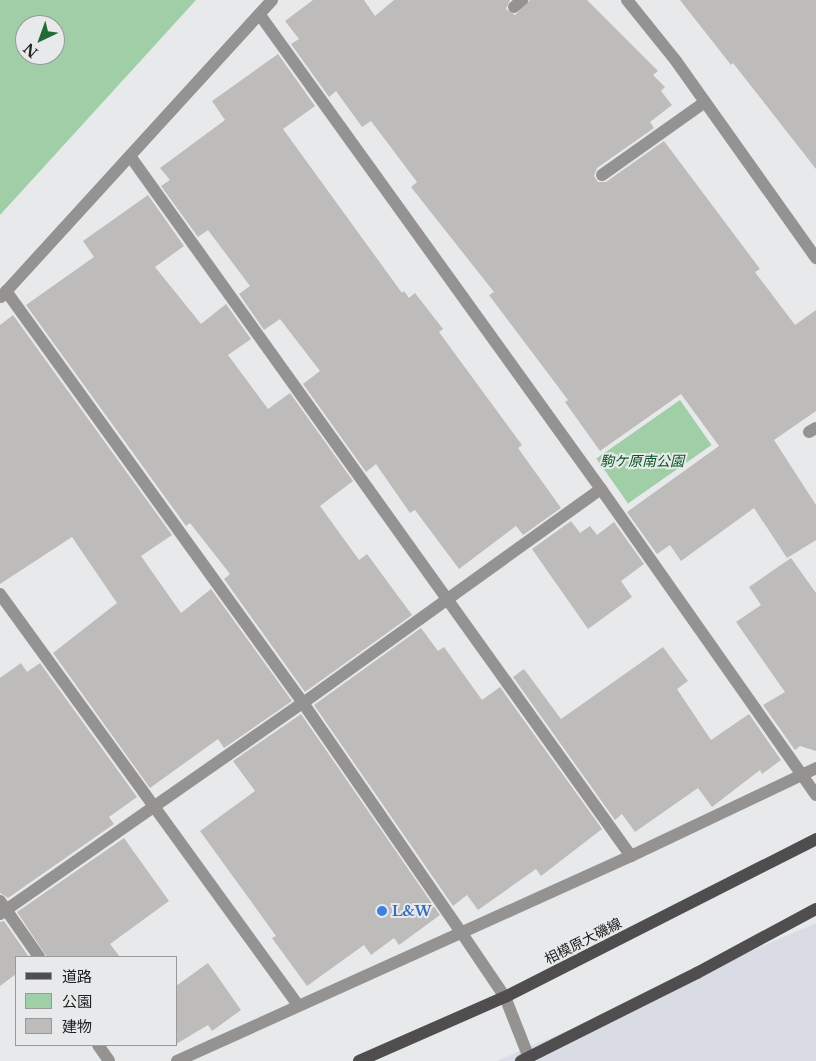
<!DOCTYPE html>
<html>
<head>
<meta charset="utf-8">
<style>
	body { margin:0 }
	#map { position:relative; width:816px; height:1061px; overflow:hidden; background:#e8e9eb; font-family:"Libre Baskerville","Noto Sans JP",serif }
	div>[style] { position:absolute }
	.built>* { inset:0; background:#d9dce5 }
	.green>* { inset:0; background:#a0cea6; transform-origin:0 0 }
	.building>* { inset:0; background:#bdbcba }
	.minor>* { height:12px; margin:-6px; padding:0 6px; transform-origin:6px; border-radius:6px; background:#949392 }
	.major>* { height:12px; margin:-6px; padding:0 6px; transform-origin:6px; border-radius:6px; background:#4f4d4d }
	.dots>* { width:14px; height:14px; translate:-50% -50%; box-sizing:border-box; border:2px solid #e8e9eb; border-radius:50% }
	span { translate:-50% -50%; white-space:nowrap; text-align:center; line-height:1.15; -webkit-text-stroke:4px #e8e9eb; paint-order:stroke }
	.park-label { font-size:14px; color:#055421; font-style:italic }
	.shop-label { font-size:14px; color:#366cbe; font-weight:700 }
	.left { translate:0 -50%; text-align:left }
	.street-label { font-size:14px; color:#202121 }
	.legend { position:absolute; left:15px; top:956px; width:162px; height:90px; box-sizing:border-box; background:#e8e9eb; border:1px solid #98999a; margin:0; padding:6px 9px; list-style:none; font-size:15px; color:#202121 }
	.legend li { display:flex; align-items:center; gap:10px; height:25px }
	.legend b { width:25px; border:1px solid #98999a }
	.north { position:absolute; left:15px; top:15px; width:50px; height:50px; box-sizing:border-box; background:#e8e9eb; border:1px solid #98999a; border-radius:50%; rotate:222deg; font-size:14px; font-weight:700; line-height:20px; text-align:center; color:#202121 }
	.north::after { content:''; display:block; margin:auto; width:18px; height:22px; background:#226a38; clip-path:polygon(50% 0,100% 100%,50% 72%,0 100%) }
</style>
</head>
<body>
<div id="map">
	<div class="built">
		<div style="clip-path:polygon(816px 923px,816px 1061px,497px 1061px)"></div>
	</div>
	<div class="green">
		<div style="clip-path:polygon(evenodd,0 0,196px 0,0 215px,0 0,25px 25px,55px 25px,55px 55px,25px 55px,25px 25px)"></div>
		<div style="left:680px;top:400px;width:55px;height:102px;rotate:55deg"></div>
	</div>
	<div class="building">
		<div style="clip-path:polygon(313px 0,364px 0,375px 16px,394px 0,510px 0,506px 9px,515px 15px,530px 0,587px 0,658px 71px,653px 75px,665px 87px,661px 91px,672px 105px,650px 122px,654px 128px,597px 168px,594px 176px,598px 182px,606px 182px,664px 141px,760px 269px,755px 272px,795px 325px,816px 310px,816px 411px,774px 440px,816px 505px,816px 540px,787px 558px,754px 508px,681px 561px,670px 545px,657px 554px,627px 512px,719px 446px,681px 394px,600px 451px,565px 402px,568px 400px,489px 295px,494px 292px,411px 187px,417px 182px,371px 121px,362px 127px,336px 91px,329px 97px,291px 44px,299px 39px,285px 21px)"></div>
		<div style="clip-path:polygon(680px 0,816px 0,816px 169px,733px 63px,731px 65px)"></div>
		<div style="clip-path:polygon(278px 54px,315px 106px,283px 129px,402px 293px,404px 291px,409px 298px,415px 293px,443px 329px,439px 332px,522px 445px,518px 448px,561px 508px,523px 535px,516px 526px,459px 569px,415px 510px,410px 513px,376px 464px,366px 472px,303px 384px,320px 371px,280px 319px,264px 330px,239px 294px,250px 286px,208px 230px,198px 237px,161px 186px,170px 180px,160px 168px,225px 120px,212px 101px)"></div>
		<div style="clip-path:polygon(148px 195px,184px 246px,155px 267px,201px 324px,226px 304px,251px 339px,228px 355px,268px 409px,290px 393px,353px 481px,320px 506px,359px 560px,367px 554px,412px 615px,305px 692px,224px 579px,230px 574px,190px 523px,186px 526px,26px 305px,94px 257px,83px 241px)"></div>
		<div style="clip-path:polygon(13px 315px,172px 535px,141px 556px,181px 613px,211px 589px,292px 701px,224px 748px,218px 739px,150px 788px,53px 653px,117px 603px,72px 537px,0 584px,0 325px)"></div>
		<div style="clip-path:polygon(571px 521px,580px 533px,590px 526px,597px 535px,614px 522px,644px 564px,621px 581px,632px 597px,588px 629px,532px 549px)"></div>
		<div style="clip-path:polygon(791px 558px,816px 593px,816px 751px,800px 746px,795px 750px,763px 705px,785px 692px,736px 622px,761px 605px,749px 587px)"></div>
		<div style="clip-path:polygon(421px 628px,438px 651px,444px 647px,482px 700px,500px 687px,602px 829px,541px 876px,536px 869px,478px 910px,467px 895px,453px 906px,314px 705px)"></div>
		<div style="clip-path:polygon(663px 647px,688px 681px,677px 689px,711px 740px,749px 714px,781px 760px,762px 774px,760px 770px,712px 807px,698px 788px,635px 832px,622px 814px,615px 820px,513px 677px,524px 669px,561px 719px)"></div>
		<div style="clip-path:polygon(21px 663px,27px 672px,40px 663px,137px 797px,109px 817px,114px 824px,8px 898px,0 893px,0 678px)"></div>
		<div style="clip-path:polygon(301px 714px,440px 915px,399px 945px,394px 938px,371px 955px,364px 945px,307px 986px,272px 938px,276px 936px,200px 831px,255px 791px,233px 761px)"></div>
		<div style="clip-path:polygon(124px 838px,169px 901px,110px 944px,120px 957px,47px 957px,17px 912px)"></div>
		<div style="clip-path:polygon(4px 921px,29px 957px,16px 957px,16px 974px,0 986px,0 922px)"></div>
		<div style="clip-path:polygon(208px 963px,241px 1010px,212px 1031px,208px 1025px,176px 1044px,176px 986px)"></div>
	</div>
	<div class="minor">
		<div style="left:627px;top:0;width:78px;rotate:51.2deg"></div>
		<div style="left:676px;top:61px;width:242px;rotate:54.6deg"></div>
		<div style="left:514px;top:7px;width:11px;rotate:-41deg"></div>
		<div style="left:130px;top:156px;width:861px;rotate:54.41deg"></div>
		<div style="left:602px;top:175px;width:126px;rotate:-35.3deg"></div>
		<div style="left:6px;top:291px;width:508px;rotate:54.21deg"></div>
		<div style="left:303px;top:703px;width:278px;rotate:55.4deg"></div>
		<div style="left:461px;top:932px;width:78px;rotate:55.9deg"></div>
		<div style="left:505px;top:997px;width:66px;rotate:68.5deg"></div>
		<div style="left:1px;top:297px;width:402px;rotate:-47.6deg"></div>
		<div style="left:809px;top:432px;width:8px;rotate:-30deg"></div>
		<div style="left:601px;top:489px;width:374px;rotate:54.9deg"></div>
		<div style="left:0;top:594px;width:508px;rotate:54.06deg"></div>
		<div style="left:0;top:901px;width:68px;rotate:55.1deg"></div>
		<div style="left:0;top:914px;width:369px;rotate:-34.9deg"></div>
		<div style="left:303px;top:703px;width:367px;rotate:-35.7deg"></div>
		<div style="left:601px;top:489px;width:584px;rotate:-125.73deg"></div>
		<div style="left:98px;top:1045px;width:19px;rotate:55deg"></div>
		<div style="left:177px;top:1061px;width:498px;rotate:-24.3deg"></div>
		<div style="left:631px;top:856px;width:205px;rotate:-25.4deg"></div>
	</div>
	<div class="major">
		<div style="left:359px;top:1061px;width:159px;rotate:-23.7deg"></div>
		<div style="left:505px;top:997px;width:349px;rotate:-26.9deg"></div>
		<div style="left:521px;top:1061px;width:197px;rotate:-26.6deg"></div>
		<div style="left:697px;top:973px;width:135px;rotate:-28.3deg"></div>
	</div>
	<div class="dots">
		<div style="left:382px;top:911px;background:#3f7fe0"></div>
	</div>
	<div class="park-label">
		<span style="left:642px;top:461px">駒ケ原南公園</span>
	</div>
	<div class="shop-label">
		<span class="left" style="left:392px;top:911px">L&amp;W</span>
	</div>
	<div class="street-label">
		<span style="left:583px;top:941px;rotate:-27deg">相模原大磯線</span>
	</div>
	<ul class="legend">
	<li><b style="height:6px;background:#4f4d4d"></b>道路</li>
	<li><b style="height:14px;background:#a0cea6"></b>公園</li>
	<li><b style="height:14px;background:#bdbcba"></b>建物</li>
	</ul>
	<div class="north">N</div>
</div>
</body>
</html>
